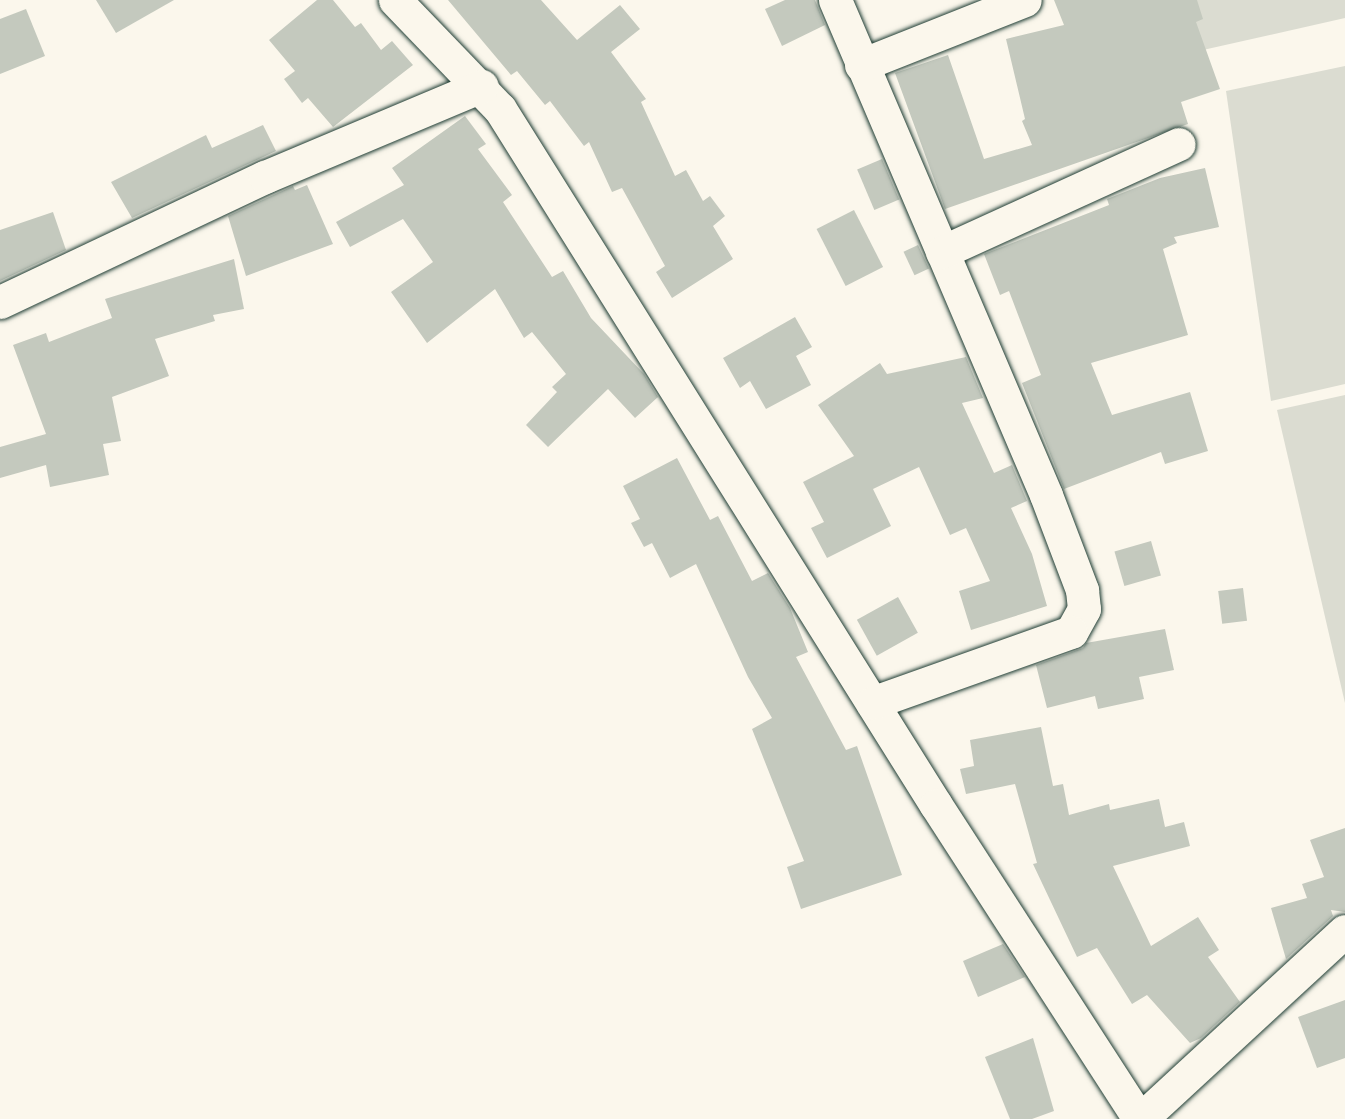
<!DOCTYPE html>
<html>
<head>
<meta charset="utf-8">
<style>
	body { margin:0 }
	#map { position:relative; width:1345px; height:1119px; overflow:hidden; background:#fbf7ec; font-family:Caveat,sans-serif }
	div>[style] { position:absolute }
	.green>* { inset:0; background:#dbdcd1 }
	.building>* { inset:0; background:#c4c9be; transform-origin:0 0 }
	.roads { filter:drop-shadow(0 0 2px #1f3d34) drop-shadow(0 0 2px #1f3d34) }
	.street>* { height:33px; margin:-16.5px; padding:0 16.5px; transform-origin:16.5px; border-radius:16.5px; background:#fbf7ec }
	span { translate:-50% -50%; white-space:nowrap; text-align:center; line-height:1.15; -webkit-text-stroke:6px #fbf7ec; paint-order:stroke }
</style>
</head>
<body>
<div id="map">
	<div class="green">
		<div style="clip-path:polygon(1182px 0,1345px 0,1345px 18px,1194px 52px)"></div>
		<div style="clip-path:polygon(1345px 66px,1345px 384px,1271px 401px,1226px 91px)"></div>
		<div style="clip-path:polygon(1345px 395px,1345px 703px,1277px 410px)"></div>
	</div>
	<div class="building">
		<div style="clip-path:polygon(96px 0,174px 0,116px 33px)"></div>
		<div style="clip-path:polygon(317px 0,333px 0,355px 27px,361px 23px,381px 50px,392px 41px,413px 65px,333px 127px,308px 98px,302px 103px,284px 79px,295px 71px,269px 40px)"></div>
		<div style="clip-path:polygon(448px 0,541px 0,577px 40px,620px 5px,640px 29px,611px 52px,646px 99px,641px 102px,675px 176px,686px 170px,703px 201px,710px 196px,725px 216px,713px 226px,733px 259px,672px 298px,656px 272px,665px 266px,622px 188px,612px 192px,589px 142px,584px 146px,550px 101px,545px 105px,517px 71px,511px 75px)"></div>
		<div style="clip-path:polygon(785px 0,815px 0,825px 25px,782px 46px,765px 9px)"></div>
		<div style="clip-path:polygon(1054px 0,1197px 0,1203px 19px,1196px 22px,1220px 89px,1181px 102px,1188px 124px,945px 209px,895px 73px,948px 55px,984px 159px,1032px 145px,1022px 121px,1025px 119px,1006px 39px,1064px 25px)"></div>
		<div style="clip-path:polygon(26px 9px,45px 56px,0 74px,0 19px)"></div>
		<div style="clip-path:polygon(465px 116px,486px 144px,478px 149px,512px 195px,503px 202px,552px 277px,563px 271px,591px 318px,644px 374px,658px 397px,635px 418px,608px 389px,548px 447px,526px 425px,557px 392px,552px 387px,566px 374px,532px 332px,524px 338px,495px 289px,427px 343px,391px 292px,433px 262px,403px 219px,350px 247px,336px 222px,404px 185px,392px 168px)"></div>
		<div style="clip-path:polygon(263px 125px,276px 151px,132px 218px,111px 182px,206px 135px,212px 148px)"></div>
		<div style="left:882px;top:159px;width:44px;height:27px;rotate:67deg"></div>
		<div style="clip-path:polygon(1205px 168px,1219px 227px,1174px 237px,1177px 243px,1163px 249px,1188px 335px,1091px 363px,1112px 415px,1190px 392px,1208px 451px,1165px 464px,1161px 452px,1064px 489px,1022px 383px,1041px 375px,1009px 291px,1000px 295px,984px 254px,1109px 205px,1107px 199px,1160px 178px)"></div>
		<div style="clip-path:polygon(307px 185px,333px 244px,246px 276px,228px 216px,293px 186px,295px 190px)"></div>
		<div style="left:854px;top:210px;width:64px;height:42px;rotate:63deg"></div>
		<div style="clip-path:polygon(53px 212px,66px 250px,0 281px,0 230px)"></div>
		<div style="left:918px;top:245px;width:26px;height:16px;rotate:65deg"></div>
		<div style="clip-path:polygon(234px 259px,244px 309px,213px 315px,215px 321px,155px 339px,169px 376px,112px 397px,121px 441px,103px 444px,109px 475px,50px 487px,46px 465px,0 478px,0 447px,46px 434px,13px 345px,46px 333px,49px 342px,85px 328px,112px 318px,105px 299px)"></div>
		<div style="clip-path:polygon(795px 317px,812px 347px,796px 356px,811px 385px,766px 409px,750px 381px,740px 388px,723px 358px)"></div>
		<div style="clip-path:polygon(966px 357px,983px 398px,962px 403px,994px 473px,1012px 465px,1027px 501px,1011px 508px,1032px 554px,1047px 606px,971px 630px,959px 591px,990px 581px,966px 528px,950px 535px,919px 467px,873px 489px,891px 526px,827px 558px,811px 528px,824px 522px,803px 482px,854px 456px,818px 405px,880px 363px,887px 374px)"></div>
		<div style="clip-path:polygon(677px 458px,710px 520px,718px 516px,752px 581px,768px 573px,790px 608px,808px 652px,796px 657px,846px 750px,857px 746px,902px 875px,801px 909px,787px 867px,804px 861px,752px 729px,772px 718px,748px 677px,696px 564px,670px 578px,652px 543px,644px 547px,631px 523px,640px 519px,623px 486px)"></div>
		<div style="left:1151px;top:541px;width:36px;height:38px;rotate:74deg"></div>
		<div style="left:1243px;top:588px;width:33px;height:25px;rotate:83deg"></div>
		<div style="left:898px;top:597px;width:41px;height:47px;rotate:61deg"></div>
		<div style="clip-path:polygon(1165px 629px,1174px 670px,1139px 677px,1144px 699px,1098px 709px,1095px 696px,1047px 708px,1036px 665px,1083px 648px,1086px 643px)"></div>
		<div style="clip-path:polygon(1041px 727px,1053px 786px,1063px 784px,1069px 815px,1109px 804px,1110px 810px,1159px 799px,1165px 827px,1184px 822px,1190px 846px,1113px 866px,1151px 946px,1198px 917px,1219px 950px,1208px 957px,1240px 1002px,1201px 1038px,1190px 1043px,1147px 995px,1132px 1004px,1097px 948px,1077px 957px,1033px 864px,1037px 863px,1015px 784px,966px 794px,960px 769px,974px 766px,970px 740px)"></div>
		<div style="clip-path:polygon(1345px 828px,1345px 912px,1331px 910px,1333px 916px,1286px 959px,1271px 908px,1307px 898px,1302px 884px,1324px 877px,1310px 840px)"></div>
		<div style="clip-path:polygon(1003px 944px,1025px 977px,978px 997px,963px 961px)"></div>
		<div style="clip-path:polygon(1345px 1000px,1345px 1058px,1317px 1068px,1298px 1017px)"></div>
		<div style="clip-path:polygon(1033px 1038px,1054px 1111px,1032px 1119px,1010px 1119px,985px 1057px)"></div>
	</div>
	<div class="roads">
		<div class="street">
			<div style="left:395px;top:0;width:151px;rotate:46.1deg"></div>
			<div style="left:500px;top:109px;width:821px;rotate:57.94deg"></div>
			<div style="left:936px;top:805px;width:374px;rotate:57.1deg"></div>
			<div style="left:835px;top:0;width:538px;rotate:66.91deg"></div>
			<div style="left:1046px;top:495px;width:102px;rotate:69.2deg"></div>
			<div style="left:1082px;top:590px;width:19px;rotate:84deg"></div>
			<div style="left:1084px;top:609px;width:26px;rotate:119deg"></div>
			<div style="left:1071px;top:632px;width:211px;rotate:160.4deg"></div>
			<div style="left:861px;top:65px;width:176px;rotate:-21.6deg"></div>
			<div style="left:942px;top:252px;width:260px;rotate:-24.5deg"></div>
			<div style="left:0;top:302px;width:293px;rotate:-25.3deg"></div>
			<div style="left:265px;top:177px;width:235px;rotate:-22.8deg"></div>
			<div style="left:1141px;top:1119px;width:277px;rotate:-42.7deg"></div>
		</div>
	</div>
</div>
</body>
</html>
